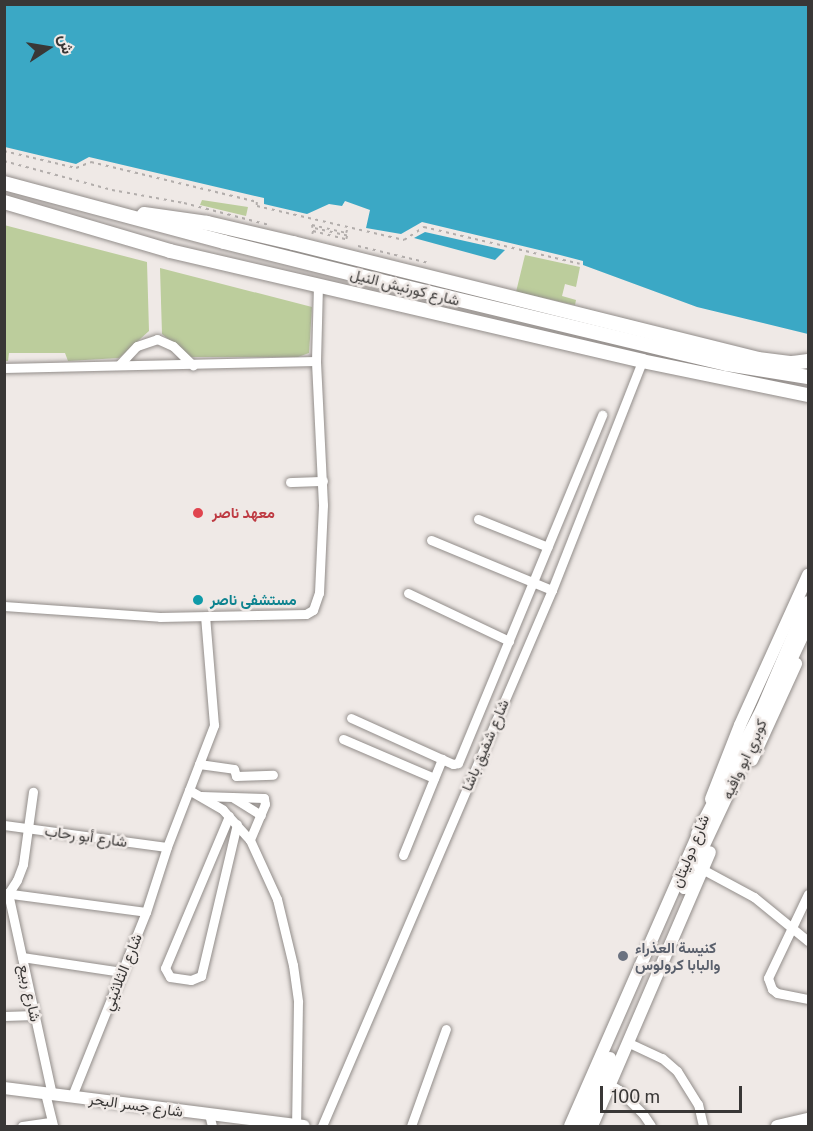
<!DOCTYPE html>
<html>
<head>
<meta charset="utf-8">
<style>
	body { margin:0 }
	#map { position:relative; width:813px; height:1131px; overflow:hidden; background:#efe9e6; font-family:"Public Sans",Vazirmatn,sans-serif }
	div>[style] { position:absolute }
	.green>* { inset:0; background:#bccd9c }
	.water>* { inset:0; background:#3ba8c5 }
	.path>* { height:1.5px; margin-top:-0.75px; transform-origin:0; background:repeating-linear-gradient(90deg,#b3aeac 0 3px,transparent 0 7.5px) }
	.roads { filter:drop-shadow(0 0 2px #928d8a) drop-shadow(0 0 2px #928d8a) }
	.minor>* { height:9px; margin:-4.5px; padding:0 4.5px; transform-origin:4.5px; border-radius:4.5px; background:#fff }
	.major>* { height:12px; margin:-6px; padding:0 6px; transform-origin:6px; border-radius:6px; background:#fff }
	.highway>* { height:14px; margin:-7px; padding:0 7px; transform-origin:7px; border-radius:7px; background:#fff }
	.dots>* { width:16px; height:16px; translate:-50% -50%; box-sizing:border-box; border:3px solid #efe9e6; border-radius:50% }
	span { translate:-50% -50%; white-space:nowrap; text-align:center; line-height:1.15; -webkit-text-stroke:5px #efe9e6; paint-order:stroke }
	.street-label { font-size:15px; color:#393736 }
	.health-label { font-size:15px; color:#be3a42; font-weight:700 }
	.left { translate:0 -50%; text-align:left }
	.culture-label { font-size:15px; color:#0d838f; font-weight:700 }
	.worship-label { font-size:15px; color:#5b616d; font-weight:700 }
	.frame { position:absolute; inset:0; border:6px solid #393736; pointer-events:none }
	.north { position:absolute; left:18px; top:18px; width:60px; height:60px; -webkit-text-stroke:4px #efe9e6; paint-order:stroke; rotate:78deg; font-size:16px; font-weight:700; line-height:24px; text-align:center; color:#393736 }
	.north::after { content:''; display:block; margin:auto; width:21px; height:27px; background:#393736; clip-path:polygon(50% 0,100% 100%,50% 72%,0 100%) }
	.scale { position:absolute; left:600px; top:1086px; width:142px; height:27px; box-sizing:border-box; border:3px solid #393736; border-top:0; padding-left:8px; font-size:18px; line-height:21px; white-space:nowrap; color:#393736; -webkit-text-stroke:4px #efe9e6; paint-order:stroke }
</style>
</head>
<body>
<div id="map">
	<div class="green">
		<div style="clip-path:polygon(202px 200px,248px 207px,246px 216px,200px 205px)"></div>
		<div style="clip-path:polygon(4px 225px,147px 262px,149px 331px,119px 358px,68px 361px,65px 353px,9px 353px,8px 361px,5px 361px)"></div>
		<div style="clip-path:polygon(525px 255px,580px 267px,576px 287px,565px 284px,562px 296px,576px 300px,575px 305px,516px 292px)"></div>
		<div style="clip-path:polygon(160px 268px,312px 307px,309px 353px,298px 357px,190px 357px,162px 334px)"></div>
	</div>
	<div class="water">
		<div style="clip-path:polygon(5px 4px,808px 5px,808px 334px,697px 307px,583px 265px,583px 261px,560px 255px,422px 222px,401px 234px,366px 228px,370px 210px,345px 201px,342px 206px,329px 204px,307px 214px,264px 204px,264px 198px,89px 157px,76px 164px,5px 147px)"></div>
		<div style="clip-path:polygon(425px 232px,505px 250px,495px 260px,414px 238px)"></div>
	</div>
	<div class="path">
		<div style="left:4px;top:151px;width:74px;rotate:13.3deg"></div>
		<div style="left:76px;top:168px;width:16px;rotate:-22deg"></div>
		<div style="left:91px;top:162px;width:171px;rotate:13.5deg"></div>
		<div style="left:257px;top:202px;width:4px;rotate:90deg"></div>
		<div style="left:257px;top:206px;width:151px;rotate:13deg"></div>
		<div style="left:404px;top:240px;width:24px;rotate:-33deg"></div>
		<div style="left:424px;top:227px;width:160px;rotate:13.3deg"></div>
		<div style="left:4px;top:161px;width:112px;rotate:15deg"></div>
		<div style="left:112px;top:190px;width:73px;rotate:10.2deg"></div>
		<div style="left:184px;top:203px;width:88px;rotate:14.5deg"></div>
		<div style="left:312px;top:234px;width:3px;rotate:-72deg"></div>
		<div style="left:313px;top:231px;width:34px;rotate:14deg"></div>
		<div style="left:346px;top:239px;width:3px;rotate:-72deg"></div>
		<div style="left:347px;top:236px;width:36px;rotate:-167deg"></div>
		<div style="left:312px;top:228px;width:3px;rotate:-90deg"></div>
		<div style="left:312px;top:225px;width:35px;rotate:13deg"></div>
		<div style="left:346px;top:233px;width:4px;rotate:-76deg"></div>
		<div style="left:358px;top:246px;width:73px;rotate:13.5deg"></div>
	</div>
	<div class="roads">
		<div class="minor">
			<div style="left:119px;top:365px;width:26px;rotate:-47deg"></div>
			<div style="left:137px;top:346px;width:21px;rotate:-19deg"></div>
			<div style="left:157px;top:339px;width:17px;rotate:24deg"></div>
			<div style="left:173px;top:346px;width:28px;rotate:44deg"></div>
			<div style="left:4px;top:368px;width:312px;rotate:-1.3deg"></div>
			<div style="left:290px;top:482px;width:33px;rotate:-2deg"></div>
			<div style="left:478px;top:519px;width:75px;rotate:21.8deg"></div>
			<div style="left:431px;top:540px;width:131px;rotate:22.5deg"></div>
			<div style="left:408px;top:593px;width:112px;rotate:25.4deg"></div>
			<div style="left:4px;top:606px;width:156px;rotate:4deg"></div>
			<div style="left:160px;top:617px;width:146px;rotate:-1.2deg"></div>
			<div style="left:306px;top:614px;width:8px;rotate:-30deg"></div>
			<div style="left:313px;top:610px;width:18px;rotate:-71deg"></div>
			<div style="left:319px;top:593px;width:88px;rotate:-87.4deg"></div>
			<div style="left:323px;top:505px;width:144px;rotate:-92.8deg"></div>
			<div style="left:316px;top:361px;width:75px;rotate:-88.5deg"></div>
			<div style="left:351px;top:718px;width:112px;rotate:24.3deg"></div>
			<div style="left:453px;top:764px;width:5px;rotate:-11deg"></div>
			<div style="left:458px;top:763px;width:377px;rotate:-67.5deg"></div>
			<div style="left:343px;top:739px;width:99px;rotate:23.2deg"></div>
			<div style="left:199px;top:764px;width:35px;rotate:8deg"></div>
			<div style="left:234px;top:769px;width:7px;rotate:74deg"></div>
			<div style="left:236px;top:776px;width:37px;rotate:-2deg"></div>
			<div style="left:189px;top:790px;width:39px;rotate:30deg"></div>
			<div style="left:223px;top:810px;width:40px;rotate:48deg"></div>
			<div style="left:250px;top:840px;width:65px;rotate:65.4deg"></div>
			<div style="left:277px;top:899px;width:68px;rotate:76.4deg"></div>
			<div style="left:293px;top:965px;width:37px;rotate:82deg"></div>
			<div style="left:298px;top:1002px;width:123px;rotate:90.9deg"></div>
			<div style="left:201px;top:796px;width:63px;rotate:1.8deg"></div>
			<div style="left:264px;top:798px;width:6px;rotate:81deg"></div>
			<div style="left:265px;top:804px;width:39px;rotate:113deg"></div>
			<div style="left:232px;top:797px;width:34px;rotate:32deg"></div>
			<div style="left:229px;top:816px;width:165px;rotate:112.8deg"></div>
			<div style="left:165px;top:968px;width:10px;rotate:61deg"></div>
			<div style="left:170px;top:977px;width:21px;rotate:8deg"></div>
			<div style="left:191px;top:980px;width:11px;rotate:-22deg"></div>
			<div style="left:201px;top:976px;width:156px;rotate:-76.7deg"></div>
			<div style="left:4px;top:825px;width:164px;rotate:7.7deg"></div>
			<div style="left:403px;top:855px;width:104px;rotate:-67.9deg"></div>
			<div style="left:702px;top:869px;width:59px;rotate:28.3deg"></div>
			<div style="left:754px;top:897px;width:70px;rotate:39.2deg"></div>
			<div style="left:4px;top:893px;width:143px;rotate:7.6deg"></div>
			<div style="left:8px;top:893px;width:206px;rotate:77.7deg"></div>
			<div style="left:808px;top:894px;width:93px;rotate:115.5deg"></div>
			<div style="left:768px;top:978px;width:12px;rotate:70deg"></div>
			<div style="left:772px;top:989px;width:6px;rotate:39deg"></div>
			<div style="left:777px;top:993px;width:32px;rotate:11deg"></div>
			<div style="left:6px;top:897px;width:20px;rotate:-57deg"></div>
			<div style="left:17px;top:880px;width:17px;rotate:-69deg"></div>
			<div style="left:23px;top:864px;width:73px;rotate:-82.1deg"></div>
			<div style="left:22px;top:957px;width:101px;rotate:8.5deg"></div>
			<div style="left:4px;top:1016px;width:31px;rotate:-2deg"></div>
			<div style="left:627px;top:1042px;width:38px;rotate:25deg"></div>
			<div style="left:662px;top:1058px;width:20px;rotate:41deg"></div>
			<div style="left:677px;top:1071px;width:39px;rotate:58deg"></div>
			<div style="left:698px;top:1104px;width:23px;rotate:77deg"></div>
			<div style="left:609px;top:1084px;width:12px;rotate:31deg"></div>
			<div style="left:619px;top:1090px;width:34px;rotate:45deg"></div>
			<div style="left:643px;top:1114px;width:14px;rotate:56deg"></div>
			<div style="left:45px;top:1093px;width:34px;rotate:76deg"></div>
			<div style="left:72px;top:1096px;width:198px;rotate:-68.1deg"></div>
			<div style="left:146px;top:912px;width:68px;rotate:-72.1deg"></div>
			<div style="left:167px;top:847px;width:131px;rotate:-68.9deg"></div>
			<div style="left:214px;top:725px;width:109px;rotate:-94.7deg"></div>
			<div style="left:209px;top:1114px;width:12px;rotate:76deg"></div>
			<div style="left:22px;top:1126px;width:30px;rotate:-8deg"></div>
			<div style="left:322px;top:1126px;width:583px;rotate:-66.78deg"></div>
			<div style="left:552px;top:590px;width:246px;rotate:-68.5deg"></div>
			<div style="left:411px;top:1126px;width:103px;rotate:-70.2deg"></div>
		</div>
		<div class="major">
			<div style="left:786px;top:671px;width:52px;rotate:-64.9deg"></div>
			<div style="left:752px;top:760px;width:106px;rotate:-65.4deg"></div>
			<div style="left:711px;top:799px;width:79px;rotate:-68.6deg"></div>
			<div style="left:740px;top:725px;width:165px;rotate:-65.6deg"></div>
			<div style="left:684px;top:888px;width:156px;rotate:-64.9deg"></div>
			<div style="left:4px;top:1088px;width:302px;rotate:7.2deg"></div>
			<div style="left:570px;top:1126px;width:326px;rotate:-66.3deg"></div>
			<div style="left:581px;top:1126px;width:74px;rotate:-66.9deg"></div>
			<div style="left:592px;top:1126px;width:298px;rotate:-66.7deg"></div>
			<div style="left:777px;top:1126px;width:32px;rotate:-13deg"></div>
		</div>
		<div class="highway">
			<div style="left:4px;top:183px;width:228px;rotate:15deg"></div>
			<div style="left:224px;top:242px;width:170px;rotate:14deg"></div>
			<div style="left:389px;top:283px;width:348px;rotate:13.5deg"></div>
			<div style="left:727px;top:364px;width:82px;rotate:9.1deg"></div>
			<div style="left:4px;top:202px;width:173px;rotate:16.4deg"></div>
			<div style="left:170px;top:251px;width:485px;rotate:13.1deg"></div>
			<div style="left:642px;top:361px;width:169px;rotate:11.6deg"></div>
			<div style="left:144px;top:214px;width:64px;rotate:8.1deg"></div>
			<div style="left:207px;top:223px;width:88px;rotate:13.1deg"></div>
			<div style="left:293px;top:243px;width:479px;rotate:14deg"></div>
			<div style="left:758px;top:359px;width:34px;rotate:7deg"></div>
			<div style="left:792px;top:363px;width:16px;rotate:-7deg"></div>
			<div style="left:698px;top:834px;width:141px;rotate:-62.5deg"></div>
			<div style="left:763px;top:709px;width:115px;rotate:-67deg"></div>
		</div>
	</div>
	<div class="dots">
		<div style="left:198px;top:513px;background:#e0444e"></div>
		<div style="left:198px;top:600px;background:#0f9aa8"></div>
		<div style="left:623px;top:956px;background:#6b7280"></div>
	</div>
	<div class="street-label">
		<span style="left:405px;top:287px;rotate:14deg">شارع كورنيش النيل</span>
		<span style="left:485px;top:745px;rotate:-67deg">شارع شفيق باشا</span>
		<span style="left:744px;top:759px;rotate:-65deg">كوبري ابو وافيه</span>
		<span style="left:86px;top:836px;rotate:8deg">شارع أبو رحاب</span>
		<span style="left:690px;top:851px;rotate:-68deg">شارع دوليتان</span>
		<span style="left:122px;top:972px;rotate:-68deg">شارع الثلاثيني</span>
		<span style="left:30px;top:993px;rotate:78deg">شارع ربيع</span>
		<span style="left:136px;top:1105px;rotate:8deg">شارع جسر البحر</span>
	</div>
	<div class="health-label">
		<span class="left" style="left:212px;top:513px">معهد ناصر</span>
	</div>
	<div class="culture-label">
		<span class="left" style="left:210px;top:600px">مستشفى ناصر</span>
	</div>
	<div class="worship-label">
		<span class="left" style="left:635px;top:956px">كنيسة العذراء<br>والبابا كرولوس</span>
	</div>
	<div class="frame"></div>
	<div class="north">ش</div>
	<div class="scale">100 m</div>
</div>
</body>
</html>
